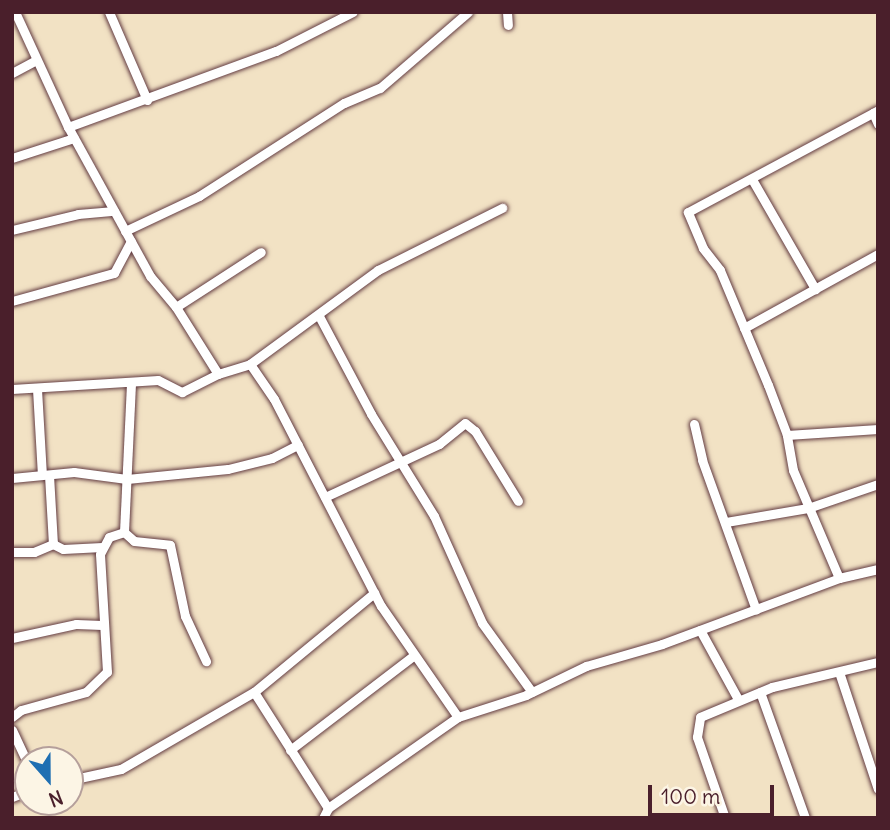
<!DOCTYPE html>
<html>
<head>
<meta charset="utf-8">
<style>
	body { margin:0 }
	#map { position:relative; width:890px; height:830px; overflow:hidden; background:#f2e2c4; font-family:Delius,sans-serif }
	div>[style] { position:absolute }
	.roads { filter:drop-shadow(0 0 2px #633c42) drop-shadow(0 0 2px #633c42) }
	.minor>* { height:9px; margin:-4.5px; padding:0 4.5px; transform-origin:4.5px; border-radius:4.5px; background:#fff }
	span { translate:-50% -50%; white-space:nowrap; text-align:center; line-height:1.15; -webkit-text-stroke:6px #fcf5e5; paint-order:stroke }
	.frame { position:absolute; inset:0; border:14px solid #4a1f2b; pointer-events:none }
	.north { position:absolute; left:14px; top:746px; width:70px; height:70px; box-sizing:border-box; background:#fcf5e5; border:2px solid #b59f9b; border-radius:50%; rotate:159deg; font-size:19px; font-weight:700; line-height:28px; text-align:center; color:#4a1f2b }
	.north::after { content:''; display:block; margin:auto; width:24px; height:32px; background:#1f6fb2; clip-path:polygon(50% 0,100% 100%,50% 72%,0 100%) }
	.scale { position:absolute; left:648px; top:785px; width:126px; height:32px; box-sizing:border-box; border:4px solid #4a1f2b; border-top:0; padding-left:9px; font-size:21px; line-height:24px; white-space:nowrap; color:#4a1f2b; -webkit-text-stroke:5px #fcf5e5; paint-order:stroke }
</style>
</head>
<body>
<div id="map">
	<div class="roads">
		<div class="minor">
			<div style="left:109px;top:12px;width:96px;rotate:66.6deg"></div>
			<div style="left:507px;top:12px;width:13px;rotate:86deg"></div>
			<div style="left:12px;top:73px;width:27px;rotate:-28deg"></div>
			<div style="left:878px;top:110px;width:6px;rotate:149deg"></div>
			<div style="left:873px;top:113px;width:12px;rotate:66deg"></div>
			<div style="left:68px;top:127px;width:221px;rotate:-20.1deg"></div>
			<div style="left:276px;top:51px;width:86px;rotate:-26.9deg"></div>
			<div style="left:12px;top:158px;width:65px;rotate:-17.9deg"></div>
			<div style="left:753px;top:181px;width:125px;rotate:60.1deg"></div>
			<div style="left:12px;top:230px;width:68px;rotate:-13.6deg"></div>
			<div style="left:78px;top:214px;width:36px;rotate:-5deg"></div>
			<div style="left:125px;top:231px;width:82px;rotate:-25.3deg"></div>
			<div style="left:199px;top:196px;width:172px;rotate:-32.7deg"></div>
			<div style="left:344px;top:103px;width:39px;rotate:-23deg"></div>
			<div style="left:380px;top:88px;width:116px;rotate:-40.8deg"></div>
			<div style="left:12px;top:301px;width:106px;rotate:-15.4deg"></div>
			<div style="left:114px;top:273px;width:36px;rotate:-62deg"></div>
			<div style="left:176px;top:307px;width:101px;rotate:-32.9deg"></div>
			<div style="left:319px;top:316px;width:111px;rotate:62deg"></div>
			<div style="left:371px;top:414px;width:120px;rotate:58.3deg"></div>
			<div style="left:434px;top:516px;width:117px;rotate:65.8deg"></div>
			<div style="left:482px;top:623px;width:85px;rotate:54.1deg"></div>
			<div style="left:744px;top:328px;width:153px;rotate:-28.9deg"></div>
			<div style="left:250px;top:364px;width:42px;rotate:55.6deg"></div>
			<div style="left:274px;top:399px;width:233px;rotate:62.7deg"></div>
			<div style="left:381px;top:606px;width:135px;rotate:55.3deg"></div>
			<div style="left:218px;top:374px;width:34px;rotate:-17deg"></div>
			<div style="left:250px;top:364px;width:159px;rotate:-36.3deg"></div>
			<div style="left:378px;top:270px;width:139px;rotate:-26.6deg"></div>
			<div style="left:12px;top:389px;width:146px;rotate:-3.5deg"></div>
			<div style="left:158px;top:380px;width:27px;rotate:27deg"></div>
			<div style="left:182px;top:392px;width:40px;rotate:-26.6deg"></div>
			<div style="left:218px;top:374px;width:79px;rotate:-122.1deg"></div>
			<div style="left:176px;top:307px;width:40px;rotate:-130deg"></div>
			<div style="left:150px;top:276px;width:170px;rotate:-118.8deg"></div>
			<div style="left:68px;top:127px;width:127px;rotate:-114.7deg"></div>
			<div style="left:37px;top:389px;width:86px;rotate:86.7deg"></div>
			<div style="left:694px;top:424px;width:37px;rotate:77deg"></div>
			<div style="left:702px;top:460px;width:159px;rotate:70.2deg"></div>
			<div style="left:787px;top:435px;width:91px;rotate:-3.8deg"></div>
			<div style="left:49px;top:475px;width:69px;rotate:86.7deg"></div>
			<div style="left:53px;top:544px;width:11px;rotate:27deg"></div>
			<div style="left:63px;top:549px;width:39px;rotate:-3deg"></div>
			<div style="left:12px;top:478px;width:62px;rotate:-5.5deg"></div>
			<div style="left:74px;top:472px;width:53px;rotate:7.5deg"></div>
			<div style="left:127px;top:479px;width:101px;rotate:-5.7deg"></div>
			<div style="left:228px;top:469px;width:45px;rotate:-14deg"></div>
			<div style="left:272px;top:458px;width:29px;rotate:-27deg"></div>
			<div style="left:325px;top:497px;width:126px;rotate:-24.9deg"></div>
			<div style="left:439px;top:444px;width:33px;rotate:-39deg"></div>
			<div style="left:465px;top:423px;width:13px;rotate:39deg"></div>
			<div style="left:475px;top:431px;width:82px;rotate:58.4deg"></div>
			<div style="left:726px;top:522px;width:83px;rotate:-9.7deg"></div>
			<div style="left:808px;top:508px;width:74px;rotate:-18.9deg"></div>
			<div style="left:124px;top:532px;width:13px;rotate:42deg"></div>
			<div style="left:134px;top:541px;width:36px;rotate:6deg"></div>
			<div style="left:170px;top:545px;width:73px;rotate:78.1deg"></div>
			<div style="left:185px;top:616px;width:50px;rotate:65deg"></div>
			<div style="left:12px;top:552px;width:22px"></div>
			<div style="left:34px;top:552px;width:21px;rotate:-23deg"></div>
			<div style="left:839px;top:578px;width:117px;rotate:-113.1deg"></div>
			<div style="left:793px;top:470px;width:36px;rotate:-100deg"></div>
			<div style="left:787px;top:435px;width:53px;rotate:-110.8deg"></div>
			<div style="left:768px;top:385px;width:125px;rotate:-112.7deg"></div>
			<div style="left:720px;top:270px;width:28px;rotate:-128deg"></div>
			<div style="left:703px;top:248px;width:39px;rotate:-113deg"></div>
			<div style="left:688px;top:212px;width:210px;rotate:-28.2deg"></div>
			<div style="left:700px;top:630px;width:79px;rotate:61.2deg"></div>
			<div style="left:12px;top:638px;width:66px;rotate:-12.3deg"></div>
			<div style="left:76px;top:624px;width:26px;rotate:2deg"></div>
			<div style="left:839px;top:672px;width:123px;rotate:71.6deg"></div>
			<div style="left:254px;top:692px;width:156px;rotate:-39.5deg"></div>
			<div style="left:760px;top:692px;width:134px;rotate:70.3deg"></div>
			<div style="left:12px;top:717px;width:11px;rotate:-38deg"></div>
			<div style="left:21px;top:710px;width:67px;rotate:-15.5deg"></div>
			<div style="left:86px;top:692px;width:29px;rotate:-44deg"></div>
			<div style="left:107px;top:672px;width:118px;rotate:-93.4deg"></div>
			<div style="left:100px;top:554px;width:19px;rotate:-62deg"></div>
			<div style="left:109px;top:537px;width:16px;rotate:-18deg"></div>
			<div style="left:124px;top:532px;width:148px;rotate:-87.3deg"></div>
			<div style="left:12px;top:730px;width:38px;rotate:65deg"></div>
			<div style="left:290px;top:750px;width:155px;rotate:-37.4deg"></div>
			<div style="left:70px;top:780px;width:52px;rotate:-12.2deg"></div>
			<div style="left:121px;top:769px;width:154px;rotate:-30.1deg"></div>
			<div style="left:254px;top:692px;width:138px;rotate:57.5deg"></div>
			<div style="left:12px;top:797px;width:17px;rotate:-21deg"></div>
			<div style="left:323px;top:818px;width:11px;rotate:-63deg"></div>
			<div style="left:328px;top:808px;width:159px;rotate:-35deg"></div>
			<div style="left:458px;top:717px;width:71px;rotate:-17.9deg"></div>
			<div style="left:526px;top:695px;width:67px;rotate:-25.8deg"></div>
			<div style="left:586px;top:666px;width:79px;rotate:-16.1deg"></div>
			<div style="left:662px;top:644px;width:189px;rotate:-20.4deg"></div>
			<div style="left:839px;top:578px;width:40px;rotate:-13deg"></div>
			<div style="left:725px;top:818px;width:86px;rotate:-109.1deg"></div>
			<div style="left:697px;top:737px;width:20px;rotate:-81deg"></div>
			<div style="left:700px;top:717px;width:78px;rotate:-22.6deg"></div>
			<div style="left:772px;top:687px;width:109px;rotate:-13.3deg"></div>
		</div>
	</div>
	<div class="frame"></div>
	<div class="north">N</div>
	<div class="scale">100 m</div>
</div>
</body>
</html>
